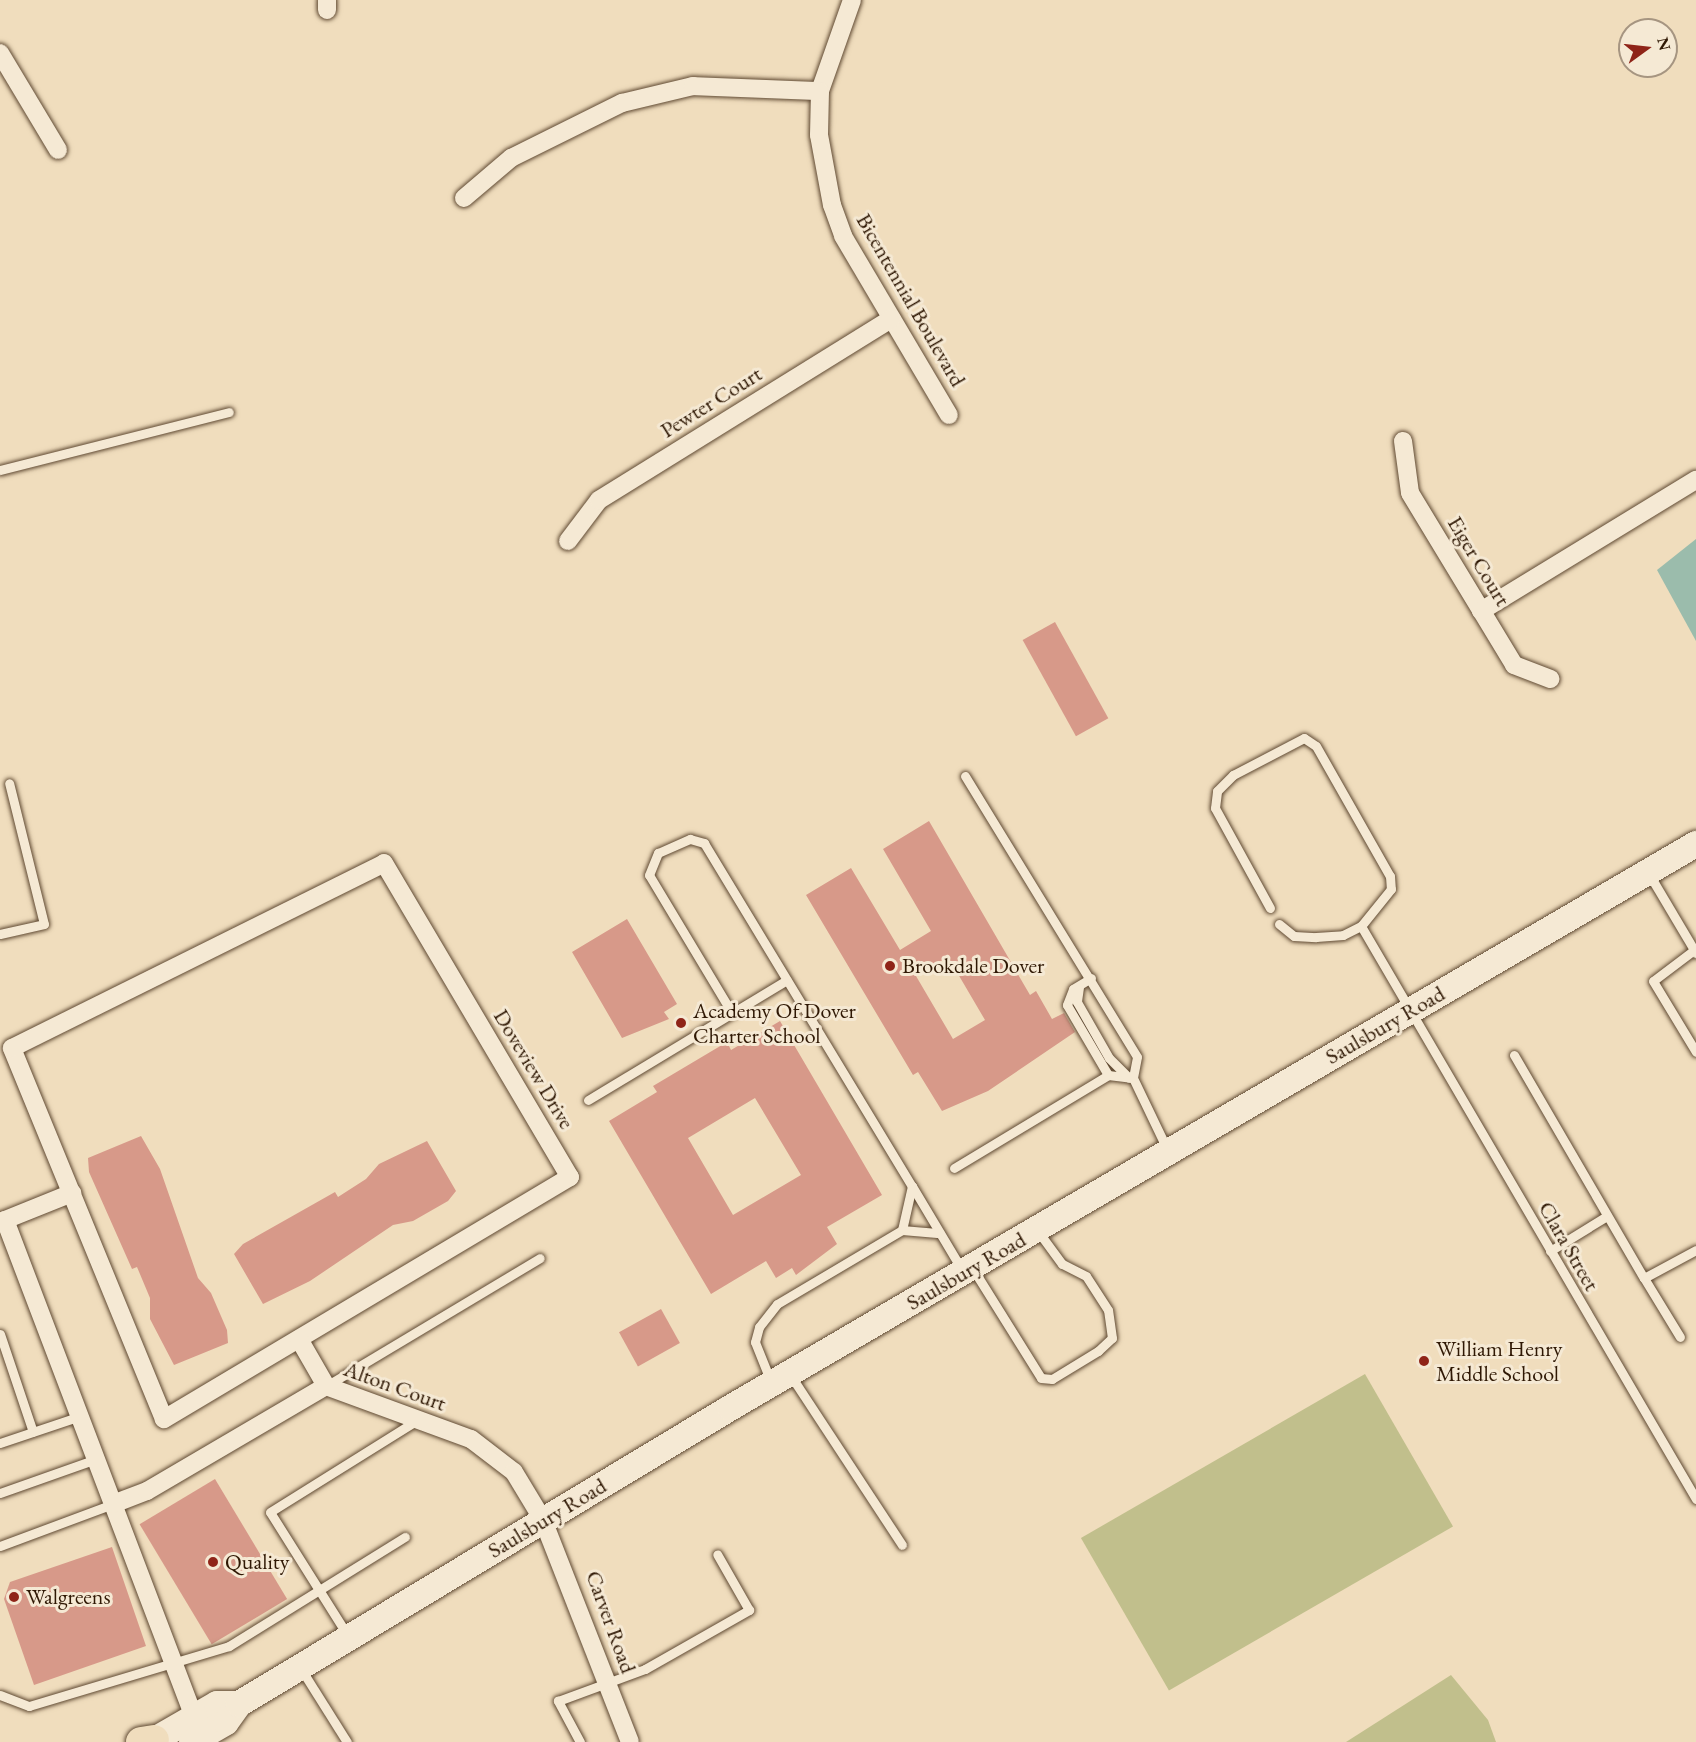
<!DOCTYPE html>
<html>
<head>
<meta charset="utf-8">
<style>
	body { margin:0 }
	#map { position:relative; width:1696px; height:1742px; overflow:hidden; background:#f0ddbd; font-family:"EB Garamond",serif }
	div>[style] { position:absolute }
	.green>* { inset:0; background:#c1bf8c; transform-origin:0 0 }
	.water>* { inset:0; background:#9bbcac }
	.building>* { inset:0; background:#d79989; transform-origin:0 0 }
	.roads { filter:drop-shadow(0 0 2px #5f4932) drop-shadow(0 0 2px #5f4932) }
	.service>* { height:9px; margin:-4.5px; padding:0 4.5px; transform-origin:4.5px; border-radius:4.5px; background:#f5e9d4 }
	.minor>* { height:18px; margin:-9px; padding:0 9px; transform-origin:9px; border-radius:9px; background:#f5e9d4 }
	.secondary>* { height:26px; margin:-13px; padding:0 13px; transform-origin:13px; border-radius:13px; background:#f5e9d4 }
	.trunk>* { height:30px; margin:-15px; padding:0 15px; transform-origin:15px; border-radius:15px; background:#f0ddbd }
	.dots>* { width:16px; height:16px; translate:-50% -50%; box-sizing:border-box; border:3px solid #f5e9d4; border-radius:50% }
	span { translate:-50% -50%; white-space:nowrap; text-align:center; line-height:1.15; -webkit-text-stroke:6px #f5e9d4; paint-order:stroke }
	.street-label { font-size:22px; color:#2f1804 }
	.poi-label { font-size:22px; color:#2f1804 }
	.left { translate:0 -50%; text-align:left }
	.north { position:absolute; left:1618px; top:18px; width:60px; height:60px; box-sizing:border-box; background:#f5e9d4; border:2px solid #a69581; border-radius:50%; rotate:75deg; font-size:16px; font-weight:700; line-height:24px; text-align:center; color:#2f1804 }
	.north::after { content:''; display:block; margin:auto; width:21px; height:27px; background:#8f2418; clip-path:polygon(50% 0,100% 100%,50% 72%,0 100%) }
</style>
</head>
<body>
<div id="map">
	<div class="green">
		<div style="left:1365px;top:1374px;width:176px;height:328px;rotate:60deg"></div>
		<div style="clip-path:polygon(1451px 1675px,1488px 1720px,1496px 1742px,1346px 1742px)"></div>
	</div>
	<div class="water">
		<div style="clip-path:polygon(1696px 539px,1696px 641px,1657px 570px)"></div>
	</div>
	<div class="building">
		<div style="left:1055px;top:622px;width:110px;height:37px;rotate:61deg"></div>
		<div style="clip-path:polygon(evenodd,929px 821px,1030px 995px,1036px 991px,1052px 1019px,1064px 1013px,1075px 1032px,988px 1091px,942px 1111px,918px 1072px,913px 1075px,806px 895px,851px 868px,900px 950px,931px 931px,883px 849px,929px 821px,948px 957px,985px 1020px,953px 1039px,916px 976px,948px 957px)"></div>
		<div style="clip-path:polygon(627px 919px,677px 1004px,664px 1012px,669px 1019px,622px 1038px,572px 952px)"></div>
		<div style="clip-path:polygon(evenodd,780px 1021px,882px 1195px,827px 1227px,837px 1244px,796px 1275px,792px 1268px,776px 1278px,766px 1261px,711px 1294px,609px 1121px,657px 1092px,653px 1086px,727px 1042px,731px 1050px,780px 1021px,755px 1098px,801px 1175px,733px 1215px,688px 1138px,755px 1098px)"></div>
		<div style="clip-path:polygon(141px 1136px,160px 1169px,198px 1278px,211px 1293px,227px 1330px,228px 1343px,174px 1365px,150px 1319px,150px 1298px,137px 1267px,132px 1269px,89px 1172px,88px 1158px)"></div>
		<div style="clip-path:polygon(427px 1141px,456px 1191px,448px 1201px,413px 1221px,393px 1225px,310px 1281px,263px 1304px,234px 1254px,243px 1244px,335px 1192px,338px 1197px,366px 1179px,379px 1164px)"></div>
		<div style="left:661px;top:1309px;width:39px;height:48px;rotate:61deg"></div>
		<div style="left:215px;top:1479px;width:140px;height:88px;rotate:59deg"></div>
		<div style="clip-path:polygon(112px 1547px,146px 1646px,34px 1685px,4px 1599px,10px 1582px)"></div>
	</div>
	<div class="roads">
		<div class="service">
			<div style="left:0;top:470px;width:236px;rotate:-14.2deg"></div>
			<div style="left:965px;top:776px;width:329px;rotate:58.5deg"></div>
			<div style="left:1137px;top:1057px;width:21px;rotate:101deg"></div>
			<div style="left:1133px;top:1078px;width:81px;rotate:64.4deg"></div>
			<div style="left:1649px;top:874px;width:92px;rotate:59.3deg"></div>
			<div style="left:1270px;top:908px;width:114px;rotate:-118.8deg"></div>
			<div style="left:1215px;top:808px;width:17px;rotate:-83deg"></div>
			<div style="left:1217px;top:791px;width:23px;rotate:-45deg"></div>
			<div style="left:1233px;top:775px;width:80px;rotate:-27.5deg"></div>
			<div style="left:1304px;top:738px;width:14px;rotate:34deg"></div>
			<div style="left:1316px;top:746px;width:150px;rotate:60.4deg"></div>
			<div style="left:1390px;top:876px;width:13px;rotate:86deg"></div>
			<div style="left:1391px;top:889px;width:48px;rotate:129deg"></div>
			<div style="left:1361px;top:926px;width:664px;rotate:59.69deg"></div>
			<div style="left:1279px;top:924px;width:19px;rotate:39deg"></div>
			<div style="left:1294px;top:936px;width:22px;rotate:3deg"></div>
			<div style="left:1316px;top:937px;width:27px;rotate:-4deg"></div>
			<div style="left:1343px;top:935px;width:20px;rotate:-27deg"></div>
			<div style="left:0;top:934px;width:45px;rotate:-12.8deg"></div>
			<div style="left:44px;top:924px;width:145px;rotate:-103.9deg"></div>
			<div style="left:1694px;top:950px;width:51px;rotate:142.9deg"></div>
			<div style="left:1653px;top:981px;width:83px;rotate:58.8deg"></div>
			<div style="left:1091px;top:978px;width:21px;rotate:149deg"></div>
			<div style="left:1073px;top:989px;width:17px;rotate:111deg"></div>
			<div style="left:1067px;top:1005px;width:81px;rotate:59.6deg"></div>
			<div style="left:1108px;top:1075px;width:25px;rotate:7deg"></div>
			<div style="left:1079px;top:987px;width:15px;rotate:98deg"></div>
			<div style="left:1077px;top:1002px;width:64px;rotate:60.3deg"></div>
			<div style="left:1109px;top:1058px;width:28px;rotate:45deg"></div>
			<div style="left:732px;top:1013px;width:161px;rotate:-121deg"></div>
			<div style="left:649px;top:875px;width:24px;rotate:-68deg"></div>
			<div style="left:658px;top:853px;width:35px;rotate:-24deg"></div>
			<div style="left:690px;top:839px;width:15px;rotate:16deg"></div>
			<div style="left:704px;top:843px;width:401px;rotate:58.8deg"></div>
			<div style="left:1514px;top:1055px;width:258px;rotate:59.8deg"></div>
			<div style="left:1644px;top:1278px;width:59px;rotate:-28.3deg"></div>
			<div style="left:588px;top:1100px;width:232px;rotate:-31.1deg"></div>
			<div style="left:954px;top:1168px;width:180px;rotate:-31.1deg"></div>
			<div style="left:902px;top:1230px;width:45px;rotate:-77.2deg"></div>
			<div style="left:912px;top:1186px;width:98px;rotate:59.2deg"></div>
			<div style="left:1550px;top:1251px;width:67px;rotate:-31.6deg"></div>
			<div style="left:973px;top:1269px;width:128px;rotate:58deg"></div>
			<div style="left:1041px;top:1378px;width:11px;rotate:5deg"></div>
			<div style="left:1052px;top:1379px;width:54px;rotate:-31.3deg"></div>
			<div style="left:1098px;top:1351px;width:19px;rotate:-43deg"></div>
			<div style="left:1112px;top:1338px;width:28px;rotate:-98deg"></div>
			<div style="left:1108px;top:1310px;width:40px;rotate:-122.9deg"></div>
			<div style="left:1086px;top:1276px;width:27px;rotate:-153deg"></div>
			<div style="left:1062px;top:1264px;width:42px;rotate:-126.3deg"></div>
			<div style="left:1644px;top:1278px;width:69px;rotate:58.6deg"></div>
			<div style="left:0;top:1334px;width:103px;rotate:71.4deg"></div>
			<div style="left:791px;top:1376px;width:202px;rotate:56.7deg"></div>
			<div style="left:771px;top:1382px;width:43px;rotate:-111.8deg"></div>
			<div style="left:755px;top:1342px;width:16px;rotate:-75deg"></div>
			<div style="left:759px;top:1327px;width:29px;rotate:-52deg"></div>
			<div style="left:777px;top:1304px;width:145px;rotate:-30.6deg"></div>
			<div style="left:902px;top:1230px;width:38px;rotate:5deg"></div>
			<div style="left:326px;top:1386px;width:249px;rotate:-30.9deg"></div>
			<div style="left:0;top:1443px;width:84px;rotate:-18.6deg"></div>
			<div style="left:0;top:1493px;width:102px;rotate:-19.5deg"></div>
			<div style="left:0;top:1546px;width:121px;rotate:-20.4deg"></div>
			<div style="left:348px;top:1636px;width:146px;rotate:-122.2deg"></div>
			<div style="left:270px;top:1512px;width:173px;rotate:-32deg"></div>
			<div style="left:301px;top:1669px;width:86px;rotate:57.8deg"></div>
			<div style="left:0;top:1695px;width:31px;rotate:21deg"></div>
			<div style="left:29px;top:1706px;width:209px;rotate:-16.7deg"></div>
			<div style="left:229px;top:1646px;width:207px;rotate:-31.8deg"></div>
			<div style="left:580px;top:1742px;width:47px;rotate:-118.2deg"></div>
			<div style="left:558px;top:1701px;width:93px;rotate:-20.2deg"></div>
			<div style="left:645px;top:1669px;width:120px;rotate:-29.6deg"></div>
			<div style="left:749px;top:1610px;width:64px;rotate:-119.7deg"></div>
		</div>
		<div class="minor">
			<div style="left:327px;top:0;width:10px;rotate:90deg"></div>
			<div style="left:852px;top:0;width:96px;rotate:109.4deg"></div>
			<div style="left:820px;top:91px;width:44px;rotate:91.3deg"></div>
			<div style="left:819px;top:135px;width:71px;rotate:79.5deg"></div>
			<div style="left:832px;top:205px;width:33px;rotate:70deg"></div>
			<div style="left:843px;top:236px;width:208px;rotate:59.4deg"></div>
			<div style="left:0;top:53px;width:113px;rotate:59.1deg"></div>
			<div style="left:464px;top:198px;width:62px;rotate:-40.4deg"></div>
			<div style="left:511px;top:158px;width:124px;rotate:-26.4deg"></div>
			<div style="left:622px;top:103px;width:73px;rotate:-13.5deg"></div>
			<div style="left:693px;top:86px;width:127px;rotate:2.3deg"></div>
			<div style="left:1403px;top:441px;width:52px;rotate:82.3deg"></div>
			<div style="left:1410px;top:493px;width:201px;rotate:58.8deg"></div>
			<div style="left:1514px;top:665px;width:39px;rotate:21deg"></div>
			<div style="left:568px;top:541px;width:51px;rotate:-52.9deg"></div>
			<div style="left:599px;top:500px;width:344px;rotate:-31.8deg"></div>
			<div style="left:1481px;top:611px;width:252px;rotate:-31.4deg"></div>
			<div style="left:384px;top:863px;width:365px;rotate:59.4deg"></div>
			<div style="left:570px;top:1177px;width:473px;rotate:149.2deg"></div>
			<div style="left:164px;top:1419px;width:401px;rotate:-112.3deg"></div>
			<div style="left:12px;top:1048px;width:415px;rotate:-26.4deg"></div>
			<div style="left:5px;top:1220px;width:532px;rotate:69.18deg"></div>
			<div style="left:0;top:1222px;width:78px;rotate:-21.9deg"></div>
			<div style="left:299px;top:1339px;width:54px;rotate:60.1deg"></div>
			<div style="left:113px;top:1504px;width:36px;rotate:-21deg"></div>
			<div style="left:147px;top:1491px;width:208px;rotate:-30.4deg"></div>
			<div style="left:326px;top:1386px;width:154px;rotate:20.1deg"></div>
			<div style="left:471px;top:1439px;width:54px;rotate:37.5deg"></div>
			<div style="left:514px;top:1472px;width:56px;rotate:58.9deg"></div>
			<div style="left:543px;top:1520px;width:238px;rotate:68.6deg"></div>
		</div>
		<div class="secondary">
			<div style="left:151px;top:1742px;width:76px;rotate:-29.9deg"></div>
			<div style="left:217px;top:1704px;width:22px"></div>
			<div style="left:192px;top:1742px;width:39px;rotate:-30deg"></div>
			<div style="left:226px;top:1722px;width:22px;rotate:-54deg"></div>
			<div style="left:239px;top:1704px;width:573px;rotate:-31.08deg"></div>
			<div style="left:730px;top:1408px;width:1119px;rotate:-30.28deg"></div>
		</div>
		<div class="trunk">
			<div style="left:141px;top:1742px;width:13px;rotate:-9deg"></div>
		</div>
	</div>
	<div class="dots">
		<div style="left:890px;top:966px;background:#8f2418"></div>
		<div style="left:681px;top:1023px;background:#8f2418"></div>
		<div style="left:1424px;top:1361px;background:#8f2418"></div>
		<div style="left:213px;top:1562px;background:#8f2418"></div>
		<div style="left:14px;top:1597px;background:#8f2418"></div>
	</div>
	<div class="street-label">
		<span style="left:911px;top:300px;rotate:60deg">Bicentennial Boulevard</span>
		<span style="left:711px;top:402px;rotate:-32deg">Pewter Court</span>
		<span style="left:1479px;top:561px;rotate:59deg">Eiger Court</span>
		<span style="left:1385px;top:1025px;rotate:-30deg">Saulsbury Road</span>
		<span style="left:534px;top:1069px;rotate:59deg">Doveview Drive</span>
		<span style="left:1569px;top:1246px;rotate:60deg">Clara Street</span>
		<span style="left:966px;top:1271px;rotate:-30deg">Saulsbury Road</span>
		<span style="left:395px;top:1386px;rotate:20deg">Alton Court</span>
		<span style="left:547px;top:1518px;rotate:-31deg">Saulsbury Road</span>
		<span style="left:611px;top:1622px;rotate:70deg">Carver Road</span>
	</div>
	<div class="poi-label">
		<span class="left" style="left:902px;top:966px">Brookdale Dover</span>
		<span class="left" style="left:693px;top:1023px">Academy Of Dover<br>Charter School</span>
		<span class="left" style="left:1436px;top:1361px">William Henry<br>Middle School</span>
		<span class="left" style="left:225px;top:1562px">Quality</span>
		<span class="left" style="left:26px;top:1597px">Walgreens</span>
	</div>
	<div class="north">N</div>
</div>
</body>
</html>
